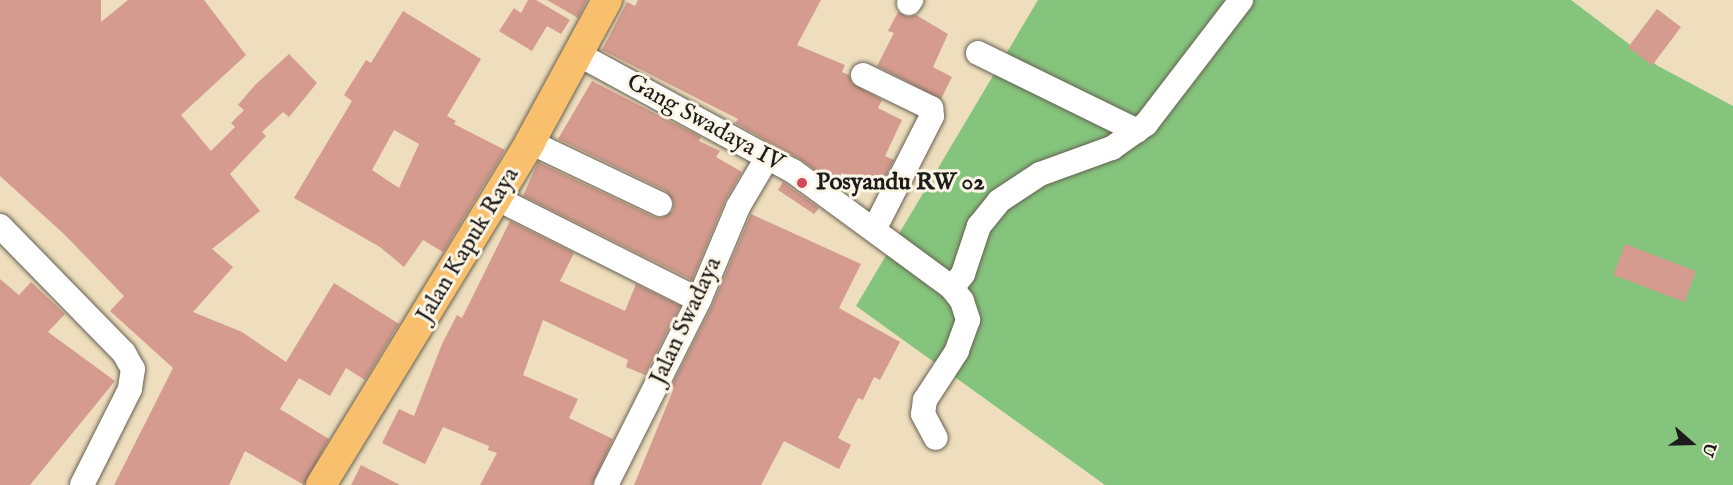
<!DOCTYPE html>
<html>
<head>
<meta charset="utf-8">
<style>
	body { margin:0 }
	#map { position:relative; width:1733px; height:485px; overflow:hidden; background:#eedebd; font-family:"IM FELL English",serif }
	div>[style] { position:absolute }
	.green>* { inset:0; background:#85c47c }
	.building>* { inset:0; background:#d49b8e; transform-origin:0 0 }
	.roads { filter:drop-shadow(0 0 2px #666054) drop-shadow(0 0 2px #666054) }
	.minor>* { height:24px; margin:-12px; padding:0 12px; transform-origin:12px; border-radius:12px; background:#fff }
	.major>* { height:30px; margin:-15px; padding:0 15px; transform-origin:15px; border-radius:15px; background:#f8bf6c }
	.dots>* { width:16px; height:16px; translate:-50% -50%; box-sizing:border-box; border:3px solid #fcf5e5; border-radius:50% }
	span { translate:-50% -50%; white-space:nowrap; text-align:center; line-height:1.15; -webkit-text-stroke:6px #fcf5e5; paint-order:stroke }
	.street-label { font-size:24px; color:#1c1c1c }
	.poi-label { font-size:24px; color:#1c1c1c; font-weight:700 }
	.left { translate:0 -50%; text-align:left }
	.north { position:absolute; left:1661px; top:413px; width:60px; height:60px; -webkit-text-stroke:4px #fcf5e5; paint-order:stroke; rotate:110deg; font-size:16px; font-weight:700; line-height:24px; text-align:center; color:#1c1c1c }
	.north::after { content:''; display:block; margin:auto; width:21px; height:27px; background:#1c1c1c; clip-path:polygon(50% 0,100% 100%,50% 72%,0 100%) }
</style>
</head>
<body>
<div id="map">
	<div class="green">
		<div style="clip-path:polygon(1038px 0,1571px 0,1658px 66px,1733px 106px,1733px 485px,1105px 485px,856px 306px)"></div>
	</div>
	<div class="building">
		<div style="clip-path:polygon(0 0,101px 0,101px 22px,128px 0,204px 0,246px 55px,181px 115px,211px 151px,235px 127px,231px 123px,244px 110px,238px 105px,255px 85px,289px 54px,317px 83px,289px 117px,283px 112px,262px 132px,266px 136px,230px 174px,260px 211px,212px 249px,233px 267px,193px 312px,242px 332px,286px 362px,334px 283px,399px 324px,365px 380px,346px 368px,330px 396px,299px 378px,280px 409px,329px 439px,304px 485px,245px 451px,229px 485px,114px 485px,173px 368px,110px 311px,124px 296px,64px 234px,0 176px)"></div>
		<div style="clip-path:polygon(528px 0,536px 0,570px 20px,561px 34px,547px 26px,532px 51px,499px 31px,514px 8px,521px 13px)"></div>
		<div style="clip-path:polygon(547px 0,587px 0,578px 18px)"></div>
		<div style="clip-path:polygon(638px 0,821px 0,797px 45px,845px 65px,842px 72px,849px 75px,852px 83px,882px 100px,878px 108px,902px 120px,885px 156px,894px 160px,879px 189px,842px 173px,835px 184px,800px 159px,735px 123px,738px 119px,602px 50px,627px 2px,635px 6px)"></div>
		<div style="left:1657px;top:9px;width:30px;height:48px;rotate:37deg"></div>
		<div style="clip-path:polygon(evenodd,403px 11px,481px 59px,447px 116px,456px 121px,454px 124px,505px 150px,443px 252px,423px 240px,404px 267px,380px 247px,294px 198px,352px 101px,344px 95px,366px 60px,371px 63px,403px 11px,394px 130px,419px 144px,399px 188px,372px 170px,394px 130px)"></div>
		<div style="clip-path:polygon(898px 12px,908px 17px,916px 15px,948px 34px,933px 67px,952px 77px,941px 99px,877px 66px,894px 33px,888px 31px)"></div>
		<div style="clip-path:polygon(592px 81px,701px 137px,699px 141px,720px 151px,716px 157px,742px 172px,725px 201px,692px 280px,523px 196px,538px 162px,654px 217px,662px 218px,673px 211px,674px 202px,666px 191px,558px 139px)"></div>
		<div style="clip-path:polygon(783px 182px,819px 208px,814px 214px,778px 190px)"></div>
		<div style="clip-path:polygon(751px 214px,861px 264px,839px 308px,900px 342px,880px 380px,874px 377px,863px 400px,858px 398px,838px 438px,851px 445px,839px 469px,784px 441px,761px 485px,634px 485px,674px 388px,671px 387px,712px 306px)"></div>
		<div style="clip-path:polygon(510px 221px,574px 253px,560px 281px,625px 311px,636px 284px,680px 306px,645px 375px,626px 367px,628px 360px,543px 320px,523px 375px,578px 399px,569px 418px,613px 439px,592px 485px,480px 485px,497px 453px,488px 450px,489px 446px,443px 427px,425px 464px,382px 443px,399px 409px,414px 416px,442px 344px,457px 315px,462px 318px)"></div>
		<div style="left:1625px;top:244px;width:76px;height:33px;rotate:21deg"></div>
		<div style="clip-path:polygon(0 279px,19px 295px,31px 282px,65px 314px,48px 332px,115px 381px,30px 485px,0 485px)"></div>
		<div style="clip-path:polygon(361px 465px,400px 485px,351px 485px)"></div>
	</div>
	<div class="roads">
		<div class="minor">
			<div style="left:909px;top:3px;width:4px;rotate:-56deg"></div>
			<div style="left:978px;top:53px;width:177px;rotate:26.1deg"></div>
			<div style="left:578px;top:54px;width:245px;rotate:28.6deg"></div>
			<div style="left:793px;top:171px;width:197px;rotate:36.3deg"></div>
			<div style="left:952px;top:288px;width:16px;rotate:52deg"></div>
			<div style="left:962px;top:301px;width:20px;rotate:72deg"></div>
			<div style="left:968px;top:320px;width:33px;rotate:110deg"></div>
			<div style="left:957px;top:351px;width:59px;rotate:123.1deg"></div>
			<div style="left:925px;top:400px;width:14px;rotate:98deg"></div>
			<div style="left:923px;top:414px;width:27px;rotate:62deg"></div>
			<div style="left:863px;top:75px;width:76px;rotate:25.9deg"></div>
			<div style="left:931px;top:108px;width:8px;rotate:83deg"></div>
			<div style="left:932px;top:116px;width:126px;rotate:117deg"></div>
			<div style="left:530px;top:142px;width:144px;rotate:25.5deg"></div>
			<div style="left:496px;top:198px;width:227px;rotate:26.7deg"></div>
			<div style="left:0;top:226px;width:177px;rotate:45.7deg"></div>
			<div style="left:124px;top:353px;width:18px;rotate:61deg"></div>
			<div style="left:133px;top:369px;width:20px;rotate:99deg"></div>
			<div style="left:130px;top:389px;width:107px;rotate:116.6deg"></div>
			<div style="left:952px;top:288px;width:18px;rotate:-52deg"></div>
			<div style="left:963px;top:274px;width:51px;rotate:-71.6deg"></div>
			<div style="left:979px;top:226px;width:32px;rotate:-51deg"></div>
			<div style="left:999px;top:201px;width:49px;rotate:-33.4deg"></div>
			<div style="left:1040px;top:174px;width:77px;rotate:-19.9deg"></div>
			<div style="left:1112px;top:148px;width:42px;rotate:-35.2deg"></div>
			<div style="left:1146px;top:124px;width:156px;rotate:-52.5deg"></div>
			<div style="left:606px;top:485px;width:207px;rotate:-63.3deg"></div>
			<div style="left:699px;top:300px;width:101px;rotate:-67.2deg"></div>
			<div style="left:738px;top:207px;width:57px;rotate:-59.4deg"></div>
		</div>
		<div class="major">
			<div style="left:321px;top:485px;width:402px;rotate:-58.6deg"></div>
			<div style="left:530px;top:142px;width:162px;rotate:-61.5deg"></div>
		</div>
	</div>
	<div class="dots">
		<div style="left:802px;top:183px;background:#d1495b"></div>
	</div>
	<div class="street-label">
		<span style="left:705px;top:123px;rotate:29deg">Gang Swadaya IV</span>
		<span style="left:468px;top:245px;rotate:-59deg">Jalan Kapuk Raya</span>
		<span style="left:686px;top:321px;rotate:-65deg">Jalan Swadaya</span>
	</div>
	<div class="poi-label">
		<span class="left" style="left:816px;top:183px">Posyandu RW 02</span>
	</div>
	<div class="north">U</div>
</div>
</body>
</html>
